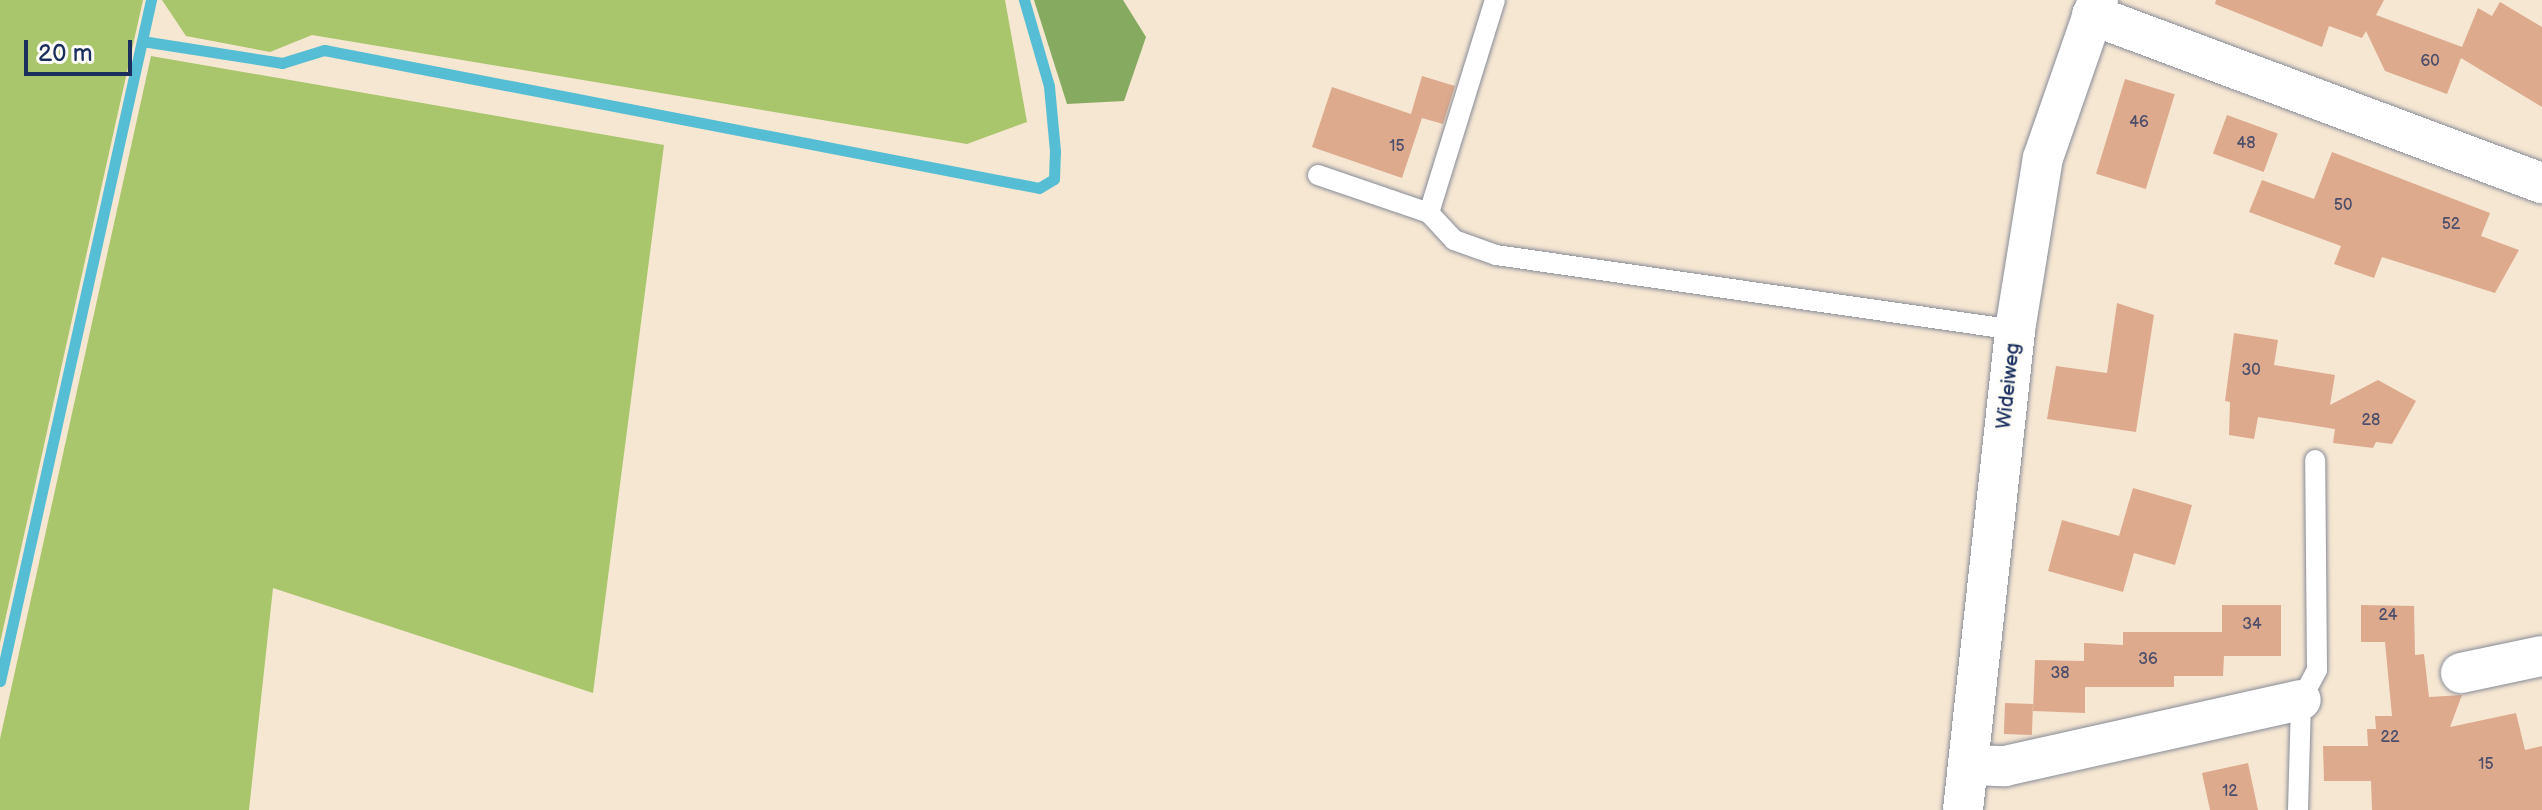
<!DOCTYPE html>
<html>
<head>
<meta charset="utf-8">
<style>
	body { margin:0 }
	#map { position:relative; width:2542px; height:810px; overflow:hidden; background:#f6e7d2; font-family:"Balsamiq Sans",sans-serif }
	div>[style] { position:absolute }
	.green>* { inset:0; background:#a9c66c }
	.forest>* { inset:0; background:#86ab60 }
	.stream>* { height:11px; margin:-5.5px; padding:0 5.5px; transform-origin:5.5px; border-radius:5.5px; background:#56bed4 }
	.building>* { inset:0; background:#ddaa8e; transform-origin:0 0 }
	.roads { filter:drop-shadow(0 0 2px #888b98) drop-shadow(0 0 2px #888b98) }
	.lane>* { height:20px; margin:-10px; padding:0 10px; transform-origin:10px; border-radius:10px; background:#fff }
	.street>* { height:40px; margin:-20px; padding:0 20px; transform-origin:20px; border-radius:20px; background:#fff }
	span { translate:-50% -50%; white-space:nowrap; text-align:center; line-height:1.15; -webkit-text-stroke:6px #fdfcf7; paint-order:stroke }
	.number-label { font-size:16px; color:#4c4e6a }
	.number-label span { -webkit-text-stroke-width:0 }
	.street-label { font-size:20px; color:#1b2f5e }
	.scale { position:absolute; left:24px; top:40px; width:108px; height:36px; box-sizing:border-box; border:4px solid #1b2f5e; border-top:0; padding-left:10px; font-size:24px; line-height:28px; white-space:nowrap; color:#1b2f5e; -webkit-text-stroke:6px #fdfcf7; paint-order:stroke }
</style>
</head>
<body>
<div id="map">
	<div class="green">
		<div style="clip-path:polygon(0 0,143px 0,0 643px)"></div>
		<div style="clip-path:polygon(162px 0,1005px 0,1027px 122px,967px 144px,312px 35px,270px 52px,186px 36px)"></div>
		<div style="clip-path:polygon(151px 56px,664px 145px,593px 693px,273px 588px,249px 810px,0 810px,0 739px)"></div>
	</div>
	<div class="forest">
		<div style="clip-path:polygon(1034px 0,1123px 0,1146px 37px,1124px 101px,1067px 104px)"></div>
	</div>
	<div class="stream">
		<div style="left:142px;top:41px;width:142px;rotate:8.9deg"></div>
		<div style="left:282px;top:63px;width:44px;rotate:-17.2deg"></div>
		<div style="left:324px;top:50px;width:728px;rotate:10.92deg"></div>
		<div style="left:1039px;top:188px;width:17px;rotate:-31deg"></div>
		<div style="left:1054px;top:179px;width:28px;rotate:-88deg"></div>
		<div style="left:1055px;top:151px;width:65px;rotate:-95.3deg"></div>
		<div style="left:1049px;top:86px;width:90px;rotate:-106.2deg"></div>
		<div style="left:0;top:681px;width:698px;rotate:-77.5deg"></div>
	</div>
	<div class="building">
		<div style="clip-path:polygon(2216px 0,2384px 0,2376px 15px,2462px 47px,2478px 8px,2492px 16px,2500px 2px,2542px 27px,2542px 107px,2461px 58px,2447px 94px,2385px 71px,2366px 31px,2362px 38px,2329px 26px,2322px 47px,2215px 4px)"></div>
		<div style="clip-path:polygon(1422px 76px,1455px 86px,1443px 124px,1422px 118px,1402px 178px,1312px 147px,1332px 87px,1411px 114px)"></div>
		<div style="left:2125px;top:79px;width:52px;height:99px;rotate:17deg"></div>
		<div style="left:2227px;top:115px;width:54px;height:41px;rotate:20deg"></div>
		<div style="clip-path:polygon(2332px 152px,2490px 213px,2481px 236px,2519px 250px,2495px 293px,2382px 257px,2374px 278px,2334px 264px,2341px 246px,2249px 212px,2262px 180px,2314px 199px)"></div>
		<div style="clip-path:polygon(2117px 303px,2154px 315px,2136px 432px,2047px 419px,2056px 366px,2107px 373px)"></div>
		<div style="clip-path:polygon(2234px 333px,2278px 340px,2274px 365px,2335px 375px,2330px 405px,2378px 380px,2416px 401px,2392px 444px,2376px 442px,2373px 448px,2333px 443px,2335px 429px,2258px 417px,2254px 439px,2229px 435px,2230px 402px,2225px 401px)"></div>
		<div style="clip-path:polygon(2133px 488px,2192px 505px,2175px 565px,2134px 553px,2123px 592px,2048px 571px,2062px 520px,2119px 536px)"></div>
		<div style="clip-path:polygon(2222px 605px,2281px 605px,2281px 656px,2224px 656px,2223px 676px,2174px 676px,2174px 687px,2085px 687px,2085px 713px,2033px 711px,2035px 660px,2084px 661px,2084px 643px,2123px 645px,2123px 632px,2222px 632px)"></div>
		<div style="clip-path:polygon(2361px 605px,2414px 606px,2415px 655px,2424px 654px,2429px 697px,2462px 695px,2450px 727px,2516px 713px,2525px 750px,2542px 746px,2542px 810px,2372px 810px,2371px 781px,2324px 781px,2323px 746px,2368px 746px,2367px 729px,2376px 729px,2375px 716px,2392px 716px,2385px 642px,2361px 642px)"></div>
		<div style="left:2005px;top:703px;width:28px;height:31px;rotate:2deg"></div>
		<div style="clip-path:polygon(2248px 763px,2258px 810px,2210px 810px,2202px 773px)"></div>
	</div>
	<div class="roads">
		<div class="lane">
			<div style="left:1318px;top:175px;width:117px;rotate:18.9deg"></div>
			<div style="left:1429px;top:213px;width:37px;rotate:47deg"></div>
			<div style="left:1454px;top:240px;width:45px;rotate:19.7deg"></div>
			<div style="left:1496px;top:255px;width:524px;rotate:8.22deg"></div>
			<div style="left:1429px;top:213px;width:223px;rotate:-72.8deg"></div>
			<div style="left:2298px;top:810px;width:110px;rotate:-88.4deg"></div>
			<div style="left:2301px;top:700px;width:34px;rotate:-62deg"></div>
			<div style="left:2317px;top:670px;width:210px;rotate:-90.5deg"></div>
		</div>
		<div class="street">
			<div style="left:2092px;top:15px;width:480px;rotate:20.5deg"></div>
			<div style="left:2461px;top:673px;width:83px;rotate:-11.9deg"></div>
			<div style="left:1968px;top:765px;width:37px;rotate:2deg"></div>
			<div style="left:2005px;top:766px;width:303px;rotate:-12.6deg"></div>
			<div style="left:1963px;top:810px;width:483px;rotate:-83.8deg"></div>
			<div style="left:2015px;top:330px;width:174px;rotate:-80.8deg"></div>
			<div style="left:2043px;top:158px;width:167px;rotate:-70.8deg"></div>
		</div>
	</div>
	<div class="number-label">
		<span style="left:2430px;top:62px">60</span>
		<span style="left:2139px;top:123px">46</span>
		<span style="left:2246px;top:144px">48</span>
		<span style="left:1397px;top:147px">15</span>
		<span style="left:2343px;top:206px">50</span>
		<span style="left:2451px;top:225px">52</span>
		<span style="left:2251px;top:371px">30</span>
		<span style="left:2371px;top:421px">28</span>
		<span style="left:2388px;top:616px">24</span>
		<span style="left:2252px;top:625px">34</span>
		<span style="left:2148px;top:660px">36</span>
		<span style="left:2060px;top:674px">38</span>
		<span style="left:2390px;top:738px">22</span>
		<span style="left:2486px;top:765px">15</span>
		<span style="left:2230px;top:792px">12</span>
	</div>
	<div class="street-label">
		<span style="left:2009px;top:386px;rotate:-84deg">Wideiweg</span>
	</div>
	<div class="scale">20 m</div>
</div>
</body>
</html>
